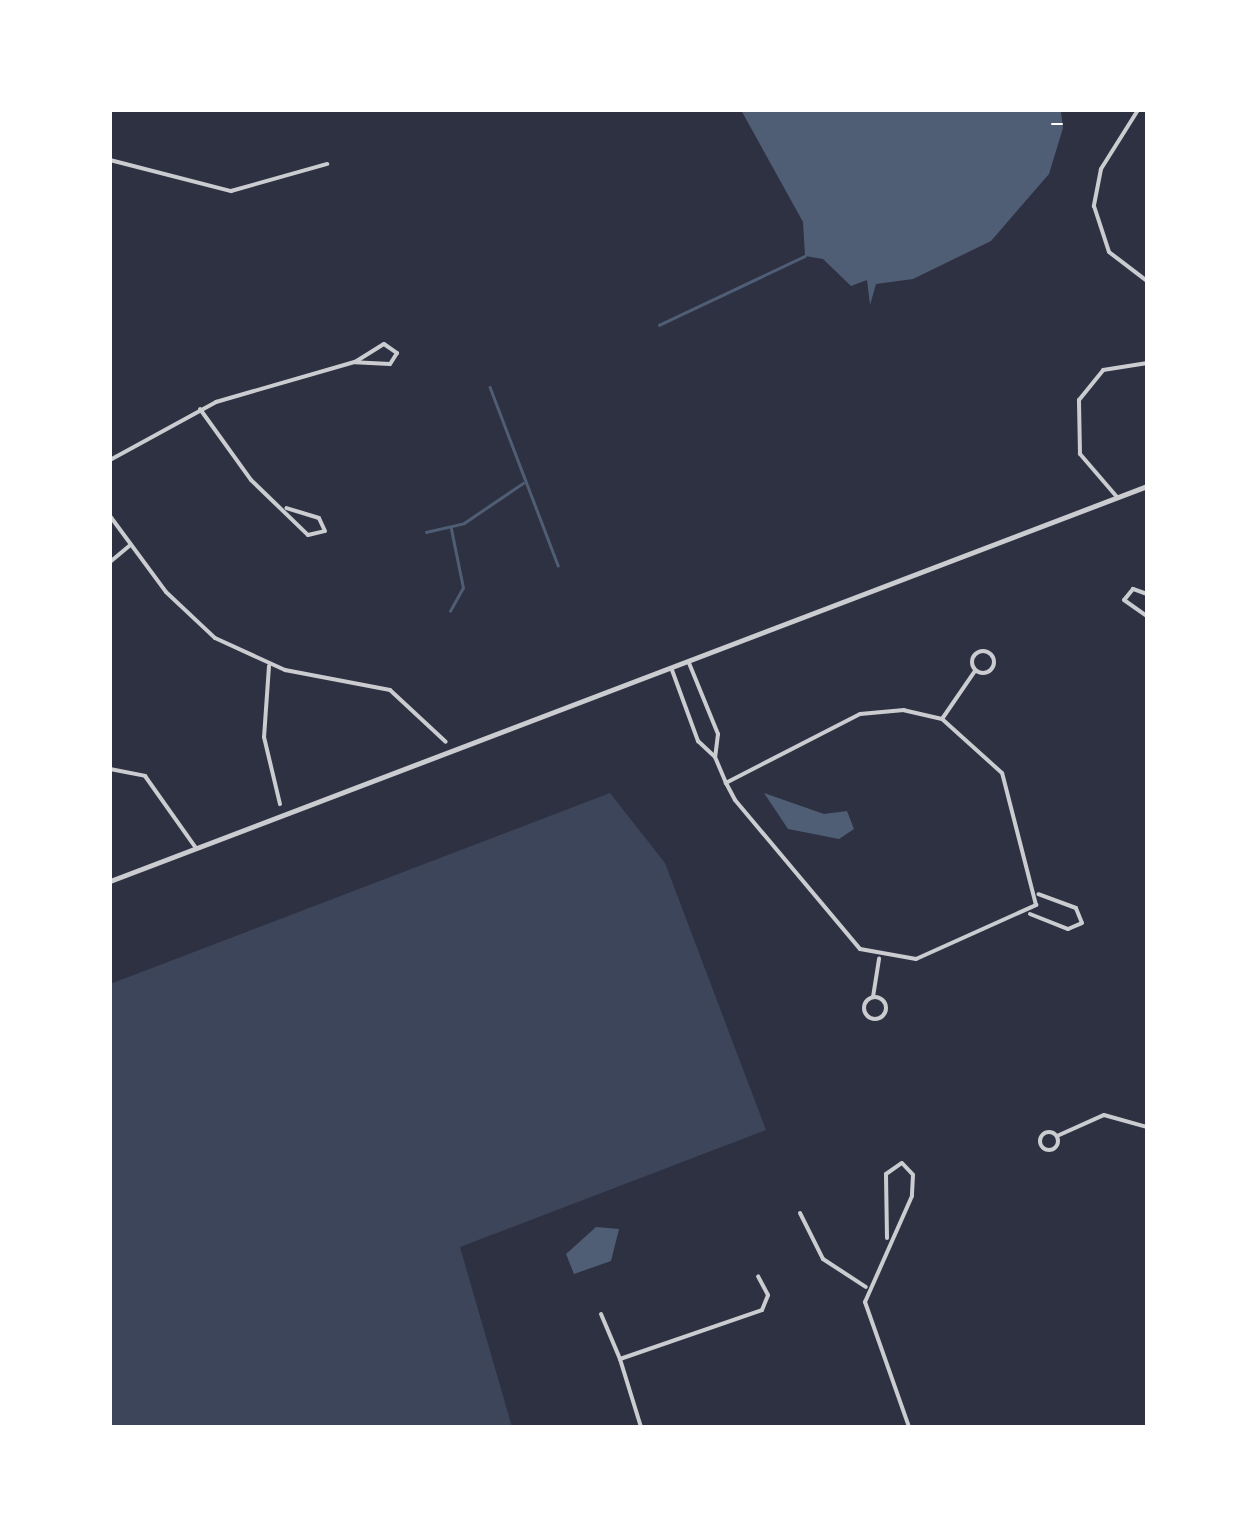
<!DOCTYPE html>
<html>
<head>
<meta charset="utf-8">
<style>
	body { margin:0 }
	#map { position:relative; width:1257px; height:1537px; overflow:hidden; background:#2d3142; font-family:Montserrat,sans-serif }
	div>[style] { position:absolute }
	.green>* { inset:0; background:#3c4559 }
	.water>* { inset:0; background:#4f5d75 }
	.stream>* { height:2.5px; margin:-1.25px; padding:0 1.25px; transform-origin:1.25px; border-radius:1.25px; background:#4f5d75 }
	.path>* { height:2.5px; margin:-1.25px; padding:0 1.25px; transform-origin:1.25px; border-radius:1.25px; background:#fff }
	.minor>* { height:4px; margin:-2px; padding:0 2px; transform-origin:2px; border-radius:2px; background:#caccd0 }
	.minor>.ring { margin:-2px; padding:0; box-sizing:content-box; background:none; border:4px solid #caccd0; border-radius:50% }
	.tertiary>* { height:5px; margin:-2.5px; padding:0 2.5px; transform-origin:2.5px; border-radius:2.5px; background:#caccd0 }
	span { translate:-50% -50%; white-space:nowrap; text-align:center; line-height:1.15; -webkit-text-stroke:10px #fff; paint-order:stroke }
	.frame { position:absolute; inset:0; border:112px solid #fff; pointer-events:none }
</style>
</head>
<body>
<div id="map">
	<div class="green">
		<div style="clip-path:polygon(610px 793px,665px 863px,766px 1130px,460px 1247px,512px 1427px,110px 1427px,110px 984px)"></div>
	</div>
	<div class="water">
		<div style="clip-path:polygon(741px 110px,1044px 110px,1061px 112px,1063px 128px,1049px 174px,991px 241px,913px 279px,876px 284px,870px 305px,867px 280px,851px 286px,823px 259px,805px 256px,803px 222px)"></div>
		<div style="clip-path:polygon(764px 793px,824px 814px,847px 811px,854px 829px,839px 839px,788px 829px)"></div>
		<div style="clip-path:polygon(596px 1227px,619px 1229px,611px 1261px,574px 1274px,566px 1254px)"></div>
	</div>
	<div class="stream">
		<div style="left:659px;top:325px;width:161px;rotate:-25.3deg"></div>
		<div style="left:490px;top:387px;width:191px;rotate:69.1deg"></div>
		<div style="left:426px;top:532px;width:39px;rotate:-13deg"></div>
		<div style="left:464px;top:523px;width:71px;rotate:-34.1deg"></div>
		<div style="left:450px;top:611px;width:26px;rotate:-61deg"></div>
		<div style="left:463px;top:588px;width:60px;rotate:-101.5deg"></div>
	</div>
	<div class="path">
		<div style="left:1052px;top:124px;width:10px"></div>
	</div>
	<div class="minor">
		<div style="left:1138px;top:110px;width:70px;rotate:122.1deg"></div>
		<div style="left:1101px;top:169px;width:38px;rotate:101deg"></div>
		<div style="left:1094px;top:206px;width:48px;rotate:71.9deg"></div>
		<div style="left:1109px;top:252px;width:48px;rotate:37.3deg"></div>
		<div style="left:110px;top:160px;width:125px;rotate:14.4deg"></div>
		<div style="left:231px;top:191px;width:100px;rotate:-15.7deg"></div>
		<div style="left:200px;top:409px;width:87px;rotate:54.3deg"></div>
		<div style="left:251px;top:480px;width:79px;rotate:44deg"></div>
		<div style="left:308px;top:535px;width:17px;rotate:-13deg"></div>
		<div style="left:325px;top:531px;width:14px;rotate:-115deg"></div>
		<div style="left:319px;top:518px;width:34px;rotate:-163deg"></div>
		<div style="left:110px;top:460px;width:121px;rotate:-28.7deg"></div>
		<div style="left:216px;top:402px;width:145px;rotate:-16.1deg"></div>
		<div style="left:355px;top:362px;width:34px;rotate:-32deg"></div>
		<div style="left:384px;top:344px;width:16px;rotate:35deg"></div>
		<div style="left:397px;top:353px;width:13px;rotate:122deg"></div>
		<div style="left:390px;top:364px;width:35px;rotate:-177deg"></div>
		<div style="left:1117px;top:497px;width:57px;rotate:-130.7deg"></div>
		<div style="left:1080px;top:454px;width:54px;rotate:-91.1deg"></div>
		<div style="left:1079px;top:400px;width:38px;rotate:-51deg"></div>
		<div style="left:1103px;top:370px;width:45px;rotate:-9deg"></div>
		<div style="left:110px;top:516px;width:94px;rotate:53.6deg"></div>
		<div style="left:166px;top:592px;width:67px;rotate:43.2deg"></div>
		<div style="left:215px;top:638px;width:77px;rotate:24.6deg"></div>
		<div style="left:285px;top:670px;width:107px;rotate:10.8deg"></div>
		<div style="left:390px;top:690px;width:76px;rotate:42.9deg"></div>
		<div style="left:110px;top:562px;width:25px;rotate:-40deg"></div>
		<div style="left:1147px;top:594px;width:15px;rotate:-160deg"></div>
		<div style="left:1133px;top:589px;width:14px;rotate:129deg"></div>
		<div style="left:1124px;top:600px;width:28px;rotate:35deg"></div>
		<div class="ring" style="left:972px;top:651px;width:18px;height:18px"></div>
		<div style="left:689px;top:663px;width:77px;rotate:67.8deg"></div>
		<div style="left:718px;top:734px;width:23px;rotate:97deg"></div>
		<div style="left:715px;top:757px;width:28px;rotate:67deg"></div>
		<div style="left:726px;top:783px;width:19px;rotate:62deg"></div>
		<div style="left:735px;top:800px;width:194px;rotate:50deg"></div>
		<div style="left:860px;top:949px;width:57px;rotate:10.1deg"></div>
		<div style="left:916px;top:959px;width:132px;rotate:-24.2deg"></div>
		<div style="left:1036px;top:905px;width:136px;rotate:-104.4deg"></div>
		<div style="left:1002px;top:773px;width:81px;rotate:-138deg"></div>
		<div style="left:942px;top:719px;width:39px;rotate:-167deg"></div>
		<div style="left:904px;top:710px;width:44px;rotate:174.8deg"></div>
		<div style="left:860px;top:714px;width:151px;rotate:152.8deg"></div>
		<div style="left:269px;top:666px;width:71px;rotate:94deg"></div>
		<div style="left:264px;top:737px;width:69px;rotate:76.6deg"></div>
		<div style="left:672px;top:670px;width:76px;rotate:69.9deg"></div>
		<div style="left:698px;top:741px;width:23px;rotate:43deg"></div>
		<div style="left:942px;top:719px;width:58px;rotate:-55.5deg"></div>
		<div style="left:110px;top:769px;width:36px;rotate:11deg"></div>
		<div style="left:145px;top:776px;width:88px;rotate:54.7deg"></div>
		<div style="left:1030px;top:914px;width:41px;rotate:21.5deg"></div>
		<div style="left:1068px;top:929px;width:15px;rotate:-23deg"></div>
		<div style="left:1082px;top:923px;width:16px;rotate:-112deg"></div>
		<div style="left:1076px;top:908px;width:40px;rotate:-159.8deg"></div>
		<div style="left:873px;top:997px;width:39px;rotate:-81deg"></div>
		<div class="ring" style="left:864px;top:997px;width:18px;height:18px"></div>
		<div class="ring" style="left:1040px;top:1132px;width:14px;height:14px"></div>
		<div style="left:1057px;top:1136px;width:51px;rotate:-24.1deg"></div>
		<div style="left:1104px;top:1115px;width:45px;rotate:15.6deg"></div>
		<div style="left:800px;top:1213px;width:51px;rotate:63.4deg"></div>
		<div style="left:823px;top:1259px;width:51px;rotate:33.1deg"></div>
		<div style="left:887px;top:1238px;width:64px;rotate:-90.9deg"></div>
		<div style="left:886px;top:1174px;width:19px;rotate:-35deg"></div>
		<div style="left:902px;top:1163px;width:16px;rotate:47deg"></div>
		<div style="left:913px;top:1175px;width:21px;rotate:93deg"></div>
		<div style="left:912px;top:1196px;width:116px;rotate:113.9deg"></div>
		<div style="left:865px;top:1302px;width:133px;rotate:70.6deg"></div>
		<div style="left:601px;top:1314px;width:49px;rotate:67.1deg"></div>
		<div style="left:641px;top:1427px;width:71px;rotate:-107.2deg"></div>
		<div style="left:620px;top:1359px;width:150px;rotate:-19deg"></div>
		<div style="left:762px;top:1310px;width:16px;rotate:-68deg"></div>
		<div style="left:768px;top:1295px;width:21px;rotate:-118deg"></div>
	</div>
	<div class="tertiary">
		<div style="left:110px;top:881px;width:1110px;rotate:-20.85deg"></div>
	</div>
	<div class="frame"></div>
</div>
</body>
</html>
